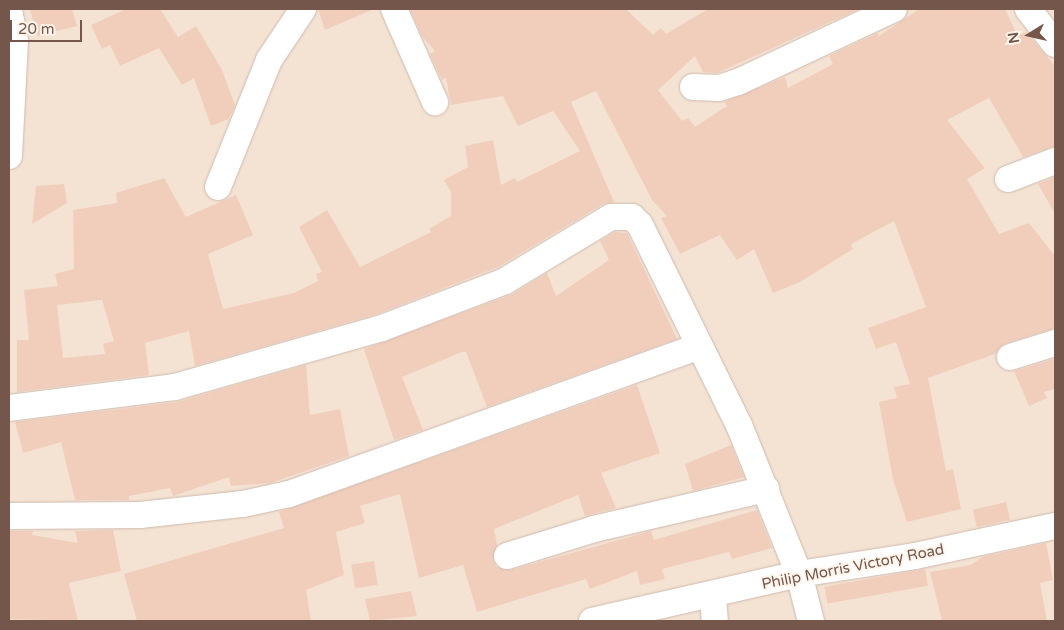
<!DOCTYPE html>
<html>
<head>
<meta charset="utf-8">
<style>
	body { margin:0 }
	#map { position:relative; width:1064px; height:630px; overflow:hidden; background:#fcf1e4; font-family:"Varela Round",sans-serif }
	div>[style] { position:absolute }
	.residential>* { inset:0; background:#f4e3d3; transform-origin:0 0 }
	.building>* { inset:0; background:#f1cebc; transform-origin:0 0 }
	.roads { filter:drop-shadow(0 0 1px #cfbaae) drop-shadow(0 0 1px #cfbaae) }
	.minor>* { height:26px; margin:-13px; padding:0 13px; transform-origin:13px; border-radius:13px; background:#fff }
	span { translate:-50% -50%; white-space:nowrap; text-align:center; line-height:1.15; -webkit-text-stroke:4px #fff5ea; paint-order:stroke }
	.street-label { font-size:15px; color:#74564a }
	.frame { position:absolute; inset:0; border:10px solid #74564a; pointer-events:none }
	.north { position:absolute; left:1004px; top:10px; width:50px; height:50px; -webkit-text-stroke:4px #fff5ea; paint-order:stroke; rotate:260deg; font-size:14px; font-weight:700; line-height:20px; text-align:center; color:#74564a }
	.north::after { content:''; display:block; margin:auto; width:18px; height:22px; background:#74564a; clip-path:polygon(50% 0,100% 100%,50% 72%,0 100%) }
	.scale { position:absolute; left:10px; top:20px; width:72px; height:22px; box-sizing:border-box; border:2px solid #74564a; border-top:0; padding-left:6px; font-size:15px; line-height:18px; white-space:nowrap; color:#74564a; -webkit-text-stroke:4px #fff5ea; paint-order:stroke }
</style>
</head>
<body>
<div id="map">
	<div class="residential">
		<div style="left:9px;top:9px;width:1046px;height:612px"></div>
	</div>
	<div class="building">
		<div style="clip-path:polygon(30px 9px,72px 9px,77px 26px,37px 36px)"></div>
		<div style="clip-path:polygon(126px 9px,160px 9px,178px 37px,196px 26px,222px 70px,235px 105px,229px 119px,211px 126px,194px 78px,182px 85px,159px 48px,120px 66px,110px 45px,102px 49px,91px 25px)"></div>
		<div style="clip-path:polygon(318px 9px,374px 9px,325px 30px)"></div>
		<div style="clip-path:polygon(evenodd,410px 9px,626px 9px,653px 35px,661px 28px,666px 34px,708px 9px,859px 9px,717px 73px,703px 72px,695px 56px,658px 90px,682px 121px,688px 118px,695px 127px,727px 106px,724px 102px,785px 77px,788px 88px,833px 64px,829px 56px,878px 33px,879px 36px,919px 9px,1005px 9px,1018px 36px,1026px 32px,1055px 66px,1055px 146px,1023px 157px,989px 98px,947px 120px,985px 168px,967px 179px,999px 234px,1029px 223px,1055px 256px,1055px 328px,1006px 343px,995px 354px,928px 378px,946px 471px,953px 469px,961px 509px,907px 522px,893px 479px,879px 402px,897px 398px,894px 387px,910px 384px,896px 342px,876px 349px,868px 328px,926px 307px,894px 221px,851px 244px,853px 249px,800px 282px,773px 293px,754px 249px,737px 260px,720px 235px,680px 254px,661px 218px,667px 216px,652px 200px,596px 91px,571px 102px,614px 202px,603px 204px,498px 267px,377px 314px,195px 366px,189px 331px,145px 343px,149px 375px,17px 392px,17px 340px,29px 340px,24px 290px,58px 286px,55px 274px,74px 269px,73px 210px,117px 203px,116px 193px,164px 178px,186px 217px,236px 195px,253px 235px,208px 254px,223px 309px,294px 293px,318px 281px,316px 274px,322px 272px,299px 227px,327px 210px,360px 267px,431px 232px,429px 229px,451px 216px,451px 192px,444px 180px,468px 167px,465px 146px,493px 140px,501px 185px,515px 178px,517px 182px,580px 151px,553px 111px,518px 126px,503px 96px,451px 105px,446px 78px,442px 80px,430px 54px,435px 51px,422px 36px,410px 9px,102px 300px,114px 341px,103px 344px,105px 354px,63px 358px,57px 305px,102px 300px)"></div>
		<div style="clip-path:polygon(1055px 177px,1055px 214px,1038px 184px)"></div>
		<div style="clip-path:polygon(64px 184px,67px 203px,32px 224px,36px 186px)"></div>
		<div style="clip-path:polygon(615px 232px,627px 233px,677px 339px,487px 407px,466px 352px,462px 352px,402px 377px,423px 430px,394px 440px,364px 349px,511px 295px,547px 273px,556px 296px,609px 260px,600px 241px)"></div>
		<div style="clip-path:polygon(1055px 359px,1055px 389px,1044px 392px,1047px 398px,1029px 406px,1014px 371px)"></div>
		<div style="clip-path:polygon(306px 365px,310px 415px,340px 409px,349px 456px,270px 483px,231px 486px,229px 477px,173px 496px,170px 488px,129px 496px,129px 500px,75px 500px,61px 442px,23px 453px,15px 422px,177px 402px)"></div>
		<div style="clip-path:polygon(637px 385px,660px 453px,601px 473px,616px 508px,585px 516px,578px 495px,494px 529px,497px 545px,493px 560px,496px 567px,511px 570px,651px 531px,654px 540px,757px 510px,772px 548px,732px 559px,729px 552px,662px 569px,665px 579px,640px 585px,637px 571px,590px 589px,586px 579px,477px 612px,463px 565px,419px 578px,400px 494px,360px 506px,365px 523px,336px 532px,344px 575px,306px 590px,311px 621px,137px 621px,124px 574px,284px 528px,279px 512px)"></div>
		<div style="clip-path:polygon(731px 445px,744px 477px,693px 491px,685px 464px)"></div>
		<div style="left:1006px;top:502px;width:18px;height:34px;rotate:77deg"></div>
		<div style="clip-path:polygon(113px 530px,121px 571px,69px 583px,78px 621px,9px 619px,9px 531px,33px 531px,32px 535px,78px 543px,75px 531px)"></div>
		<div style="clip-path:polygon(1046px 543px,1053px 580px,1040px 583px,1047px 621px,942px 621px,930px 572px,971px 565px,982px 557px)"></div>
		<div style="left:374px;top:561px;width:24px;height:23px;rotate:81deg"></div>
		<div style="left:925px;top:569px;width:17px;height:102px;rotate:80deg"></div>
		<div style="clip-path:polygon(411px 591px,417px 616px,370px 621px,365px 599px)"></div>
	</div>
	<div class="roads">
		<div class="minor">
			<div style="left:394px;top:9px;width:102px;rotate:66.2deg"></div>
			<div style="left:1028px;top:9px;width:44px;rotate:52.4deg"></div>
			<div style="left:693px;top:87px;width:26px;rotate:2deg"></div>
			<div style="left:719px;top:88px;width:20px;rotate:-18deg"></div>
			<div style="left:738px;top:82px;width:172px;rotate:-25.1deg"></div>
			<div style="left:9px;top:156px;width:115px;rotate:-87deg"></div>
			<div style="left:15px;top:41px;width:33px;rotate:-101deg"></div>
			<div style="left:1008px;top:179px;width:50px;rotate:-21deg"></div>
			<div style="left:218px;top:187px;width:137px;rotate:-68.1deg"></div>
			<div style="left:269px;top:60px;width:61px;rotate:-56.3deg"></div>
			<div style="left:1010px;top:357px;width:47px;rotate:-17.3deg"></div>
			<div style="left:9px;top:408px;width:167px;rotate:-7.2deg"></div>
			<div style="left:175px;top:387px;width:215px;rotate:-15.9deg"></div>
			<div style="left:382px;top:328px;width:132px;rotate:-20.9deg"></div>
			<div style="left:505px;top:281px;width:124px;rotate:-31.1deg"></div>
			<div style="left:611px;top:217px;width:21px"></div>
			<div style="left:632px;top:217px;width:11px;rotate:45deg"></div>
			<div style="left:640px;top:225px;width:223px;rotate:63.7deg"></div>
			<div style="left:739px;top:425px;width:161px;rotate:68.1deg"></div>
			<div style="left:799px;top:574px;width:49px;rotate:75.7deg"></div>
			<div style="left:9px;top:516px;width:131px;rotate:-0.4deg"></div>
			<div style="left:140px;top:515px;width:104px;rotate:-6.1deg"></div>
			<div style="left:243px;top:504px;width:47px;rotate:-12.3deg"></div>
			<div style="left:289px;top:494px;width:435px;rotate:-19.8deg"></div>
			<div style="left:507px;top:556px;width:91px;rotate:-17.2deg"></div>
			<div style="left:594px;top:529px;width:177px;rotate:-13.1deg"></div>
			<div style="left:713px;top:595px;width:26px;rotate:86deg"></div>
			<div style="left:592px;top:621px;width:212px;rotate:-12.8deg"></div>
			<div style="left:799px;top:574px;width:117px;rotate:-8.8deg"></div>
			<div style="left:915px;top:556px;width:143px;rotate:-12.1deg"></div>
		</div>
	</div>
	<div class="street-label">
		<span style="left:853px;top:567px;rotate:-11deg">Philip Morris Victory Road</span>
	</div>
	<div class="frame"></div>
	<div class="north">N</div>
	<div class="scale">20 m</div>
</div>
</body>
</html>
